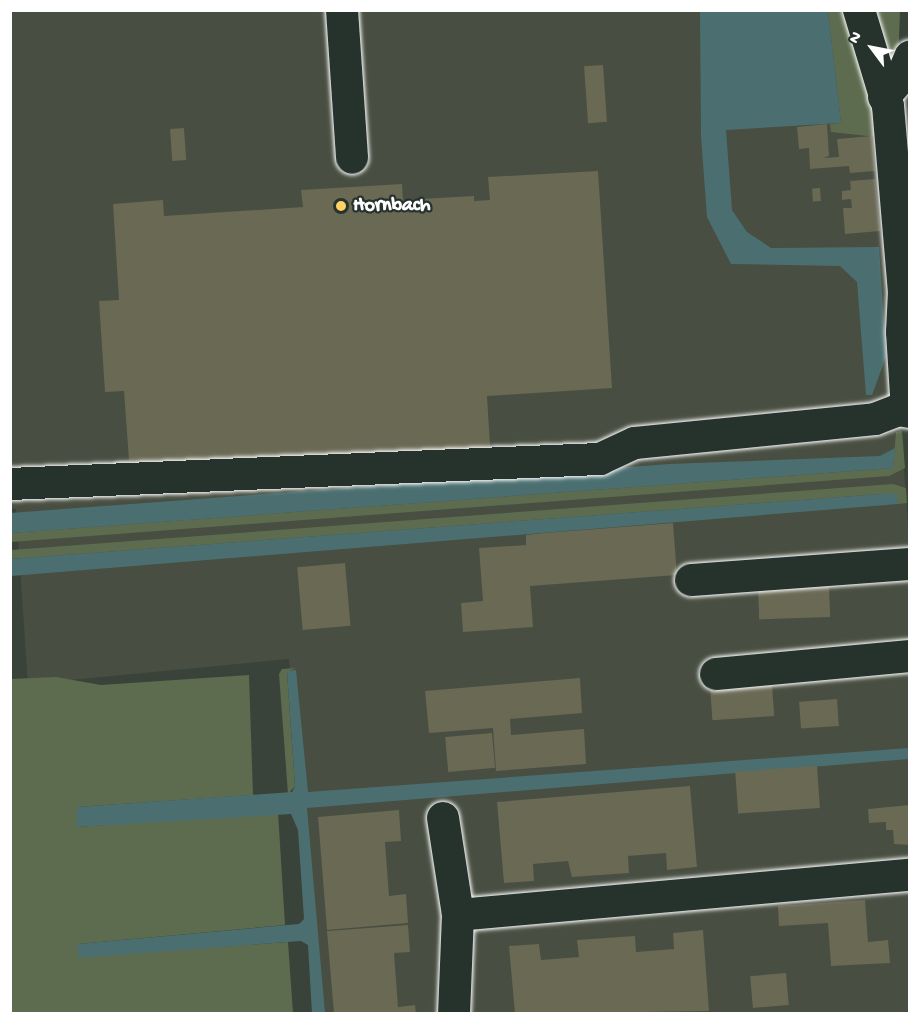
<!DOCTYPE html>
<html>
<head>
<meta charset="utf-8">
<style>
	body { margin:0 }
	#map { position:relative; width:920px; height:1024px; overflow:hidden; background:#3a4339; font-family:"Gochi Hand",sans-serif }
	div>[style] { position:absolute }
	.built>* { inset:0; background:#484e41 }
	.green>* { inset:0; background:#5d6c4e }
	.water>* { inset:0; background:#4b6f70 }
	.building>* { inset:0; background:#696954; transform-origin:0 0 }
	.roads { filter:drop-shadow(0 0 2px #fff) drop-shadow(0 0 2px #fff) }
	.minor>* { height:32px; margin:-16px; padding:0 16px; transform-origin:16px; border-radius:16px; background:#26332d }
	.dots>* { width:16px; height:16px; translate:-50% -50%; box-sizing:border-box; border:3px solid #26332d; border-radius:50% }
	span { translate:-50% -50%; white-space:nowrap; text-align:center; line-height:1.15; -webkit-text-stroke:4.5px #26332d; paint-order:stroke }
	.poi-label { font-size:20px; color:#fff; font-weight:700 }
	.left { translate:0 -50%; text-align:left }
	.frame { position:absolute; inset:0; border:12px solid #fff; pointer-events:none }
	.north { position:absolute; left:842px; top:18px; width:60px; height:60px; -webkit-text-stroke:4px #26332d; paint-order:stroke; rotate:302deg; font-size:16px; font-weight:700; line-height:24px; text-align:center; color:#fff }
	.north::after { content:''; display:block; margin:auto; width:21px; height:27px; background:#fff; clip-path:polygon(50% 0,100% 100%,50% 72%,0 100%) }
</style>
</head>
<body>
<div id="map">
	<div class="built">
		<div style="clip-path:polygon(10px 11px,849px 11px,878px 109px,909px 539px,909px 1013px,322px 1013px,289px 659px,28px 684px,16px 509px,10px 509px)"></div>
	</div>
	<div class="green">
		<div style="clip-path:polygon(828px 11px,850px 11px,868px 81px,877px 137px,831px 132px,830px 124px,841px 123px)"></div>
		<div style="clip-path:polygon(866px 11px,900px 11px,898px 62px,881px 64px)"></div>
		<div style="clip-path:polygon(902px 431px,905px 468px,889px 476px,11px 542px,10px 533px,893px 468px,896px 432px)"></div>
		<div style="clip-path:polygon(893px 484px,906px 488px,907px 503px,898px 504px,896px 494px,881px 494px,11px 559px,11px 550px)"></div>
		<div style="clip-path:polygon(296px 668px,287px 672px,295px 786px,288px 794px,279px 674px,282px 669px)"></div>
		<div style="clip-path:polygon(249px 675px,253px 795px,77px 807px,77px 827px,278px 812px,285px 925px,78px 944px,78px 957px,288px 942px,293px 1013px,11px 1013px,10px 679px,56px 677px,101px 685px)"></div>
	</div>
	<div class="water">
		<div style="clip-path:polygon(700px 11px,828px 11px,841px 123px,726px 130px,732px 210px,747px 232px,771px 248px,879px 247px,886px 357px,872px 395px,866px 395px,857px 282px,840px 266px,731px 264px,707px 217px,701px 136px)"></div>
		<div style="clip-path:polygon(895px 448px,893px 468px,11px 533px,10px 513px,669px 464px,880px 456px)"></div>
		<div style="clip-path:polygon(881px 494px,897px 494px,898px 504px,11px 576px,11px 559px)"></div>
		<div style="clip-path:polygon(296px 670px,308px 792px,909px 748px,909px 759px,307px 808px,325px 1013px,312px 1013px,308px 945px,301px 941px,78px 958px,78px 944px,299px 924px,304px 919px,298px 830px,291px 814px,77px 827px,77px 807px,292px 792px,295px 786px,287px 671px)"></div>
	</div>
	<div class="building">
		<div style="left:603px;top:65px;width:57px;height:19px;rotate:86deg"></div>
		<div style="clip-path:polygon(827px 124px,829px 156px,823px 158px,839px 157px,837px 139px,872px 136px,875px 171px,850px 173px,849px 166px,810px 169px,809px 148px,799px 149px,797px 127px)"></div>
		<div style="left:184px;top:128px;width:32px;height:14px;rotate:86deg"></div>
		<div style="clip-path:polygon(598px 171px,612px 388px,487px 396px,491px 461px,113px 470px,113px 461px,129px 460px,124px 391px,105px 392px,99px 301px,119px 300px,113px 204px,163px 200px,164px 216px,303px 207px,301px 190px,402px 184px,403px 200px,474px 196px,474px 201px,490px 200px,488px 177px)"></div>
		<div style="clip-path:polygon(875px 179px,880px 231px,845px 234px,843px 208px,852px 208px,851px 199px,842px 200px,842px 191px,851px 190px,850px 181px)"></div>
		<div style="left:820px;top:188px;width:13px;height:8px;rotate:86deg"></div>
		<div style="clip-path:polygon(673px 523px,677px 575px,530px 586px,533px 627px,463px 632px,461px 603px,483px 601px,479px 548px,526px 545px,526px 535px,545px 533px)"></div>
		<div style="left:345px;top:563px;width:63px;height:48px;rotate:85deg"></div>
		<div style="left:829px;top:585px;width:32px;height:71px;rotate:88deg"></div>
		<div style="clip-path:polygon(580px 678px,582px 713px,510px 719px,511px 735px,584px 729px,586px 764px,496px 771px,493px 728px,429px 733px,425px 691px)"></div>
		<div style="left:772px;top:684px;width:32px;height:62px;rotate:86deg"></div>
		<div style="left:837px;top:699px;width:27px;height:38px;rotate:86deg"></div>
		<div style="left:492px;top:733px;width:35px;height:47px;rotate:85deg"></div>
		<div style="left:817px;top:766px;width:42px;height:82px;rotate:86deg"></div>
		<div style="clip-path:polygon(690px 786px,697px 867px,667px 870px,666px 853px,628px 856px,629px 873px,572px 877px,568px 861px,533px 864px,534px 881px,504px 883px,497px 802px)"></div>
		<div style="clip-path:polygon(910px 805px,910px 845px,894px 844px,893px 830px,886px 830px,886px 822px,869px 823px,868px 809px)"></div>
		<div style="clip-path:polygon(399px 810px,401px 841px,385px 842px,389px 896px,406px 894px,408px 923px,327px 930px,318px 817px)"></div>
		<div style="clip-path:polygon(865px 900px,868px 942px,888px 940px,890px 963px,831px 966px,828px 923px,779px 926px,778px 906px)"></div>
		<div style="clip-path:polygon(408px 925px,410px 952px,394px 953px,398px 1007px,415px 1005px,416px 1014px,334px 1014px,327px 931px)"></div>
		<div style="clip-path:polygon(703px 930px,709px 1011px,515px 1014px,509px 946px,539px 944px,541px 960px,579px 957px,577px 940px,635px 936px,636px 952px,674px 949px,673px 933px)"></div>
		<div style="left:786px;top:973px;width:32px;height:36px;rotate:85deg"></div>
	</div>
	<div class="roads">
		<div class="minor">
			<div style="left:342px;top:10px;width:148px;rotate:86.1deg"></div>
			<div style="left:859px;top:10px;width:100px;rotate:73.2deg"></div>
			<div style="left:888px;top:106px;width:186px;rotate:85.1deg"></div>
			<div style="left:904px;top:291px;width:41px;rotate:92.8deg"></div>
			<div style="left:902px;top:332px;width:79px;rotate:86.4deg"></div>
			<div style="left:884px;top:97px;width:28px;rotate:-49deg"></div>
			<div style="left:902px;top:76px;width:21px;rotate:-67deg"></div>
			<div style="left:10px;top:484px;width:591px;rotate:-2.43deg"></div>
			<div style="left:600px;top:459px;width:38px;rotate:-25deg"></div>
			<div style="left:635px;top:443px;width:241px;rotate:-5.7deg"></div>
			<div style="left:875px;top:419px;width:25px;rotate:-21deg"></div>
			<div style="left:898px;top:410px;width:12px;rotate:9deg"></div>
			<div style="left:691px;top:580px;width:220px;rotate:-4.2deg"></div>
			<div style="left:716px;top:674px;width:195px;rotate:-5.3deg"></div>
			<div style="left:443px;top:818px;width:98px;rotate:81.2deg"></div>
			<div style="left:458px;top:915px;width:99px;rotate:92.3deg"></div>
			<div style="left:458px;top:915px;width:454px;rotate:-5.1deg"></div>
		</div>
	</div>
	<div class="dots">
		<div style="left:341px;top:206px;background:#ffd166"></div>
	</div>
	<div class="poi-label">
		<span class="left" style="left:353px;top:206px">Hornbach</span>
	</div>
	<div class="frame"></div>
	<div class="north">N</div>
</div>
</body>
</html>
